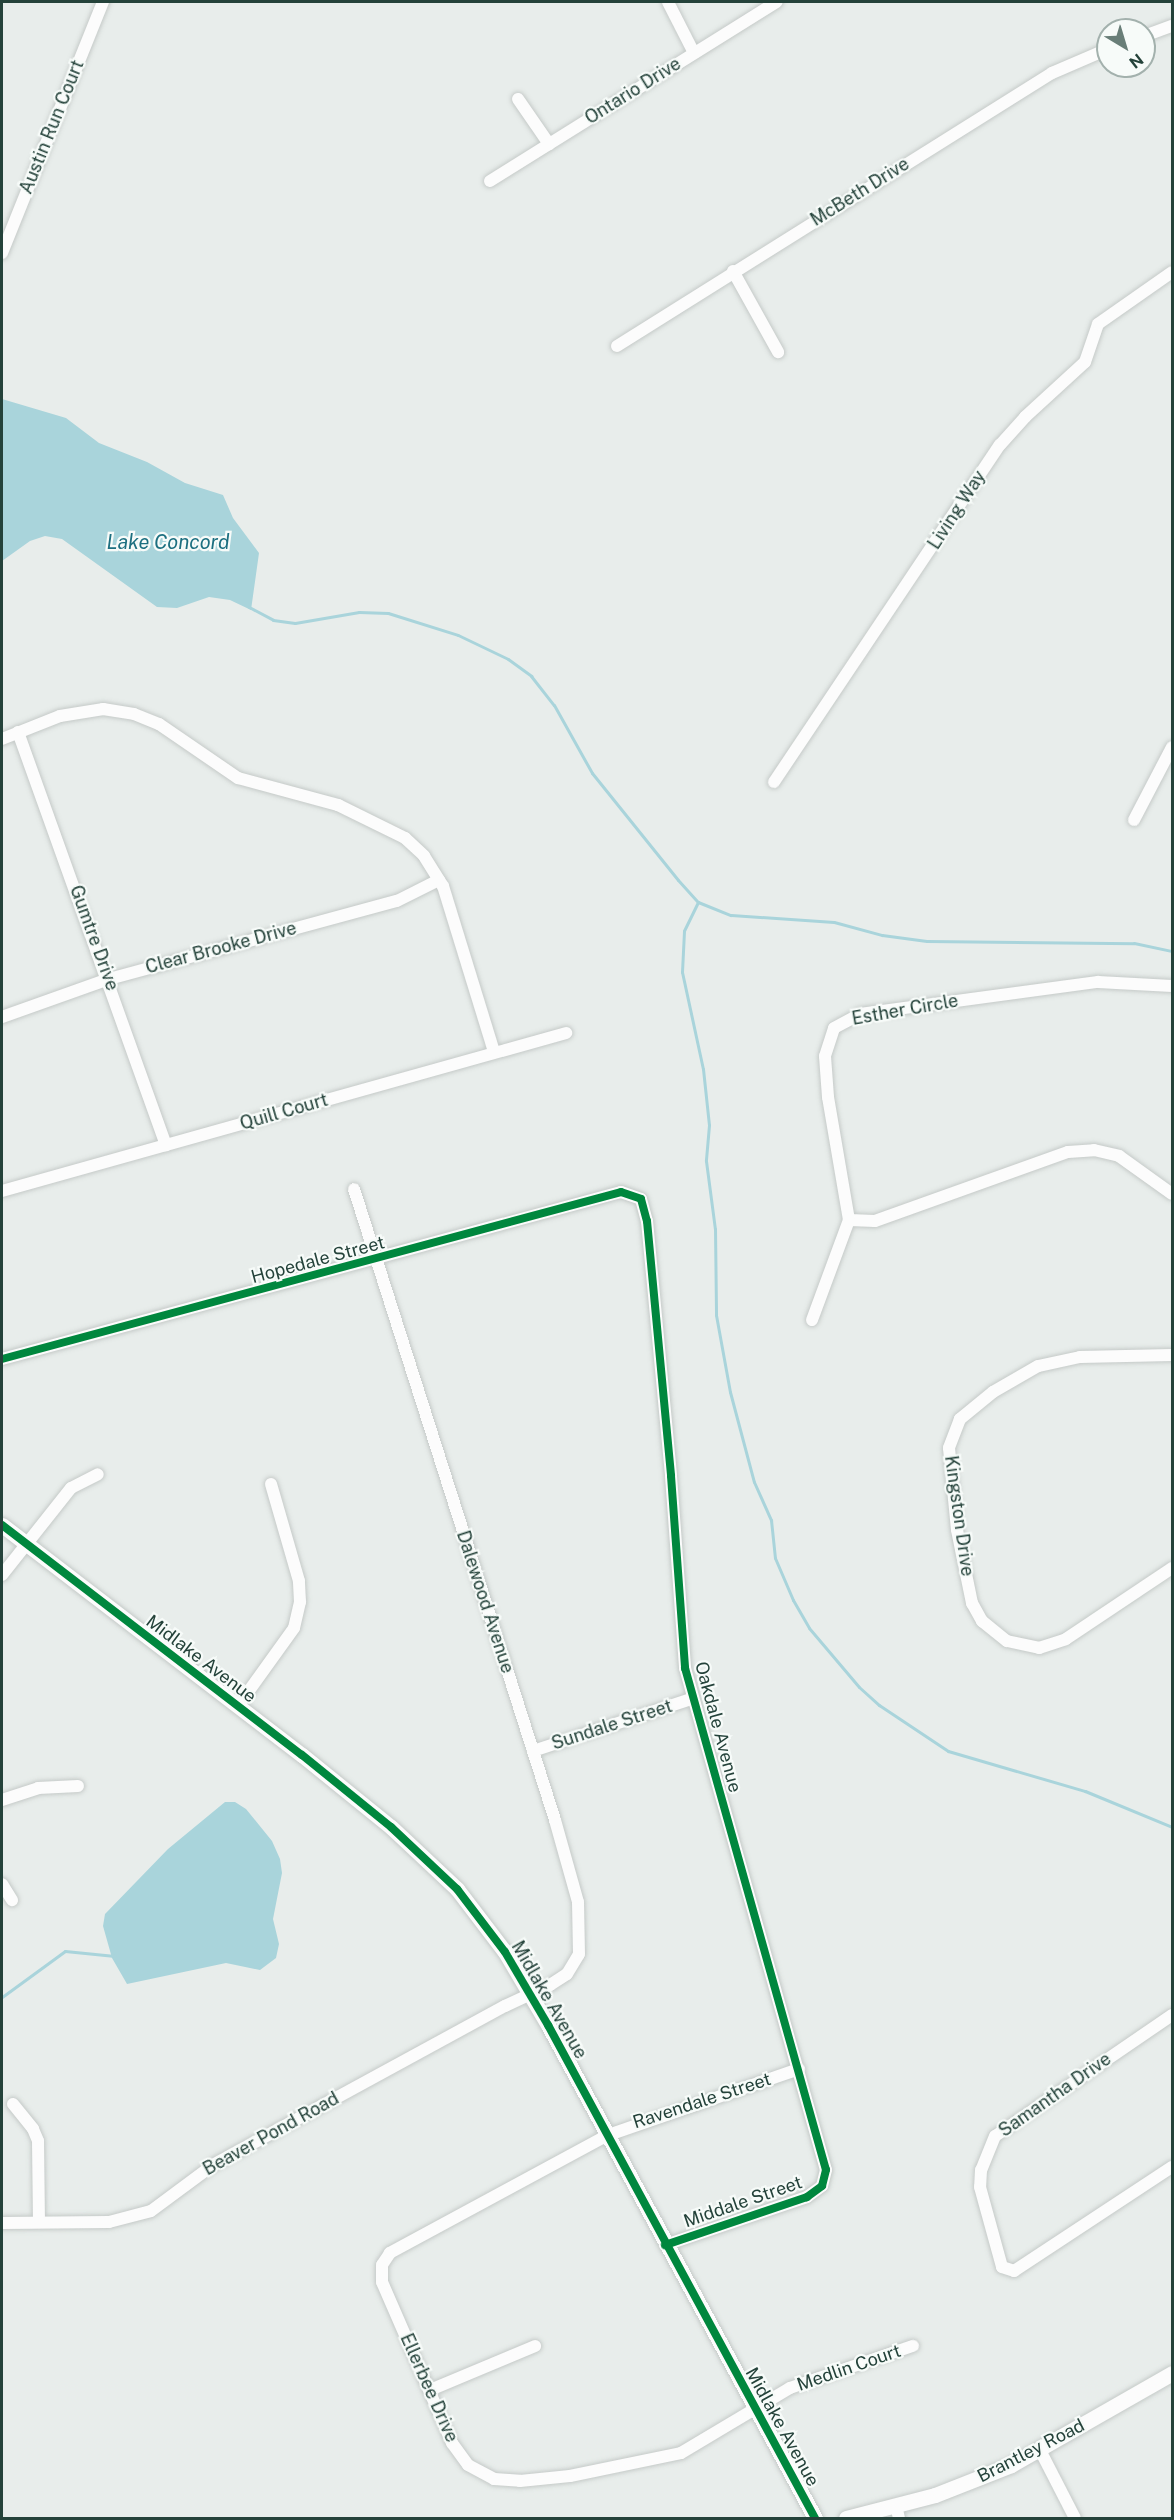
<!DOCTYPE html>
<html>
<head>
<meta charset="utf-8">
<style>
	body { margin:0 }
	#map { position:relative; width:1174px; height:2520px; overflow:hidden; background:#e8edeb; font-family:"Public Sans",sans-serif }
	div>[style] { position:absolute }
	.water>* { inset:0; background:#a9d4db }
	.stream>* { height:3px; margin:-1.5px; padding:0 1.5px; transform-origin:1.5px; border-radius:1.5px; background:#a9d4db }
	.roads { filter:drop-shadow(0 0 2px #c5cac8) drop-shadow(0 0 2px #c5cac8) }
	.minor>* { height:12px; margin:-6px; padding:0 6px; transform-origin:6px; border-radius:6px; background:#fcfcfc }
	.tertiary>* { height:15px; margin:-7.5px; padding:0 7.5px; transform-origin:7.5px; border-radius:7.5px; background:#fcfcfc }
	.cycleway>* { height:8px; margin:-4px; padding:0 4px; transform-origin:4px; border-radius:4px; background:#00873e }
	span { translate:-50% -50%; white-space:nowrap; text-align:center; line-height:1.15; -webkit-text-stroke:4.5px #f7fbf9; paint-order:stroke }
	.street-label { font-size:18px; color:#24423a }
	.water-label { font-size:20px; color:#1c6f80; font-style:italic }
	.frame { position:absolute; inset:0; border:3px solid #24423a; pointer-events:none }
	.north { position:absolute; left:1096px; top:18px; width:60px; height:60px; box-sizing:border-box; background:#f7fbf9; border:2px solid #a3b1ad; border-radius:50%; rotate:142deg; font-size:16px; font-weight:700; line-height:24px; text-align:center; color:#24423a }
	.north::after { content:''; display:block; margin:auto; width:21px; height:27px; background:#697e78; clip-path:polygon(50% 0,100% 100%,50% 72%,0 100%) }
</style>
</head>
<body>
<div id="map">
	<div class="water">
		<div style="clip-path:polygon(2px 399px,66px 418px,99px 443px,147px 462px,185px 483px,223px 495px,233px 518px,259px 553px,251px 610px,230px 600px,209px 597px,177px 608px,157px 607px,62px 539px,45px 536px,30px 541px,2px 561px)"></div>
		<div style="clip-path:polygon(225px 1802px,235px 1802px,246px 1809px,272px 1841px,280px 1859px,282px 1873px,273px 1919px,279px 1944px,276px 1958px,260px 1970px,226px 1963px,127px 1984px,112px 1958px,103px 1926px,105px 1914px,168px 1849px)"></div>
	</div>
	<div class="stream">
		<div style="left:249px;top:607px;width:27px;rotate:28deg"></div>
		<div style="left:273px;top:620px;width:22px;rotate:8deg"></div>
		<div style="left:295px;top:623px;width:65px;rotate:-9.8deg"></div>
		<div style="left:359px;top:612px;width:29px;rotate:2deg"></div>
		<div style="left:388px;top:613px;width:73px;rotate:17.4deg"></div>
		<div style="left:458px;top:635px;width:55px;rotate:25.6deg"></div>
		<div style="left:508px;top:659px;width:29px;rotate:36deg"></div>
		<div style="left:531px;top:676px;width:37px;rotate:52deg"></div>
		<div style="left:554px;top:705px;width:78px;rotate:60.8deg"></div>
		<div style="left:592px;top:773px;width:137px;rotate:51.2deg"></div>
		<div style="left:678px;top:880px;width:30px;rotate:48deg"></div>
		<div style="left:698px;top:902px;width:35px;rotate:22deg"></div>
		<div style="left:731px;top:915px;width:103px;rotate:3.9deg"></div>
		<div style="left:834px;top:922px;width:50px;rotate:15.2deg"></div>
		<div style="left:882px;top:935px;width:45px;rotate:7.6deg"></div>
		<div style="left:927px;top:941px;width:207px;rotate:0.6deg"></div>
		<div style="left:1134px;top:943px;width:39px;rotate:12deg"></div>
		<div style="left:698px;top:902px;width:32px;rotate:116deg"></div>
		<div style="left:684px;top:931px;width:41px;rotate:92.8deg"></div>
		<div style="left:682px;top:972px;width:99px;rotate:77.8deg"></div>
		<div style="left:703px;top:1069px;width:56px;rotate:83.9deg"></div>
		<div style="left:709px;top:1125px;width:36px;rotate:95deg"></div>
		<div style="left:706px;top:1161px;width:69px;rotate:82.5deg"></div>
		<div style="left:715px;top:1229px;width:86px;rotate:89.3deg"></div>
		<div style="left:716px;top:1315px;width:78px;rotate:79.7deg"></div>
		<div style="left:730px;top:1392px;width:93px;rotate:75.1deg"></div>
		<div style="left:754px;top:1482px;width:42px;rotate:65.9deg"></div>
		<div style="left:771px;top:1520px;width:38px;rotate:84deg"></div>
		<div style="left:775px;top:1558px;width:46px;rotate:66.8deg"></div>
		<div style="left:793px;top:1600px;width:32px;rotate:60deg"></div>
		<div style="left:809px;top:1628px;width:77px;rotate:49.7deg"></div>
		<div style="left:859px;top:1687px;width:27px;rotate:42deg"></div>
		<div style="left:879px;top:1705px;width:83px;rotate:33.7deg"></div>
		<div style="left:948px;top:1751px;width:143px;rotate:16.3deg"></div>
		<div style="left:1085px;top:1791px;width:94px;rotate:22.5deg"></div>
		<div style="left:2px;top:1997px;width:78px;rotate:-36.1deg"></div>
		<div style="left:65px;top:1951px;width:50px;rotate:5.7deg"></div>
	</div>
	<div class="roads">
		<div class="minor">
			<div style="left:668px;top:2px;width:57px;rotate:63deg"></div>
			<div style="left:1144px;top:36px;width:30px;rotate:-20deg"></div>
			<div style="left:518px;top:99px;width:55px;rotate:55.4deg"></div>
			<div style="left:490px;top:181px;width:338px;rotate:-32deg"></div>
			<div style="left:2px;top:253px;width:271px;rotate:-68.1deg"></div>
			<div style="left:733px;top:271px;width:93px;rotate:60.9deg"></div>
			<div style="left:617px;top:346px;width:514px;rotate:-32.11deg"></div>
			<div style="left:1052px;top:73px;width:61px;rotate:-23.2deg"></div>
			<div style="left:18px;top:732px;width:439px;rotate:70.3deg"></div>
			<div style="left:2px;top:739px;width:62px;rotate:-21.6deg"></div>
			<div style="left:60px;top:716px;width:44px;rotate:-9.2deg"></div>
			<div style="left:103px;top:709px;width:31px;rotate:9deg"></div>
			<div style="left:134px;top:714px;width:27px;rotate:22deg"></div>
			<div style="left:159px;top:724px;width:96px;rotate:34.4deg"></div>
			<div style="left:238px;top:778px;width:104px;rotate:15.1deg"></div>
			<div style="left:338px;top:805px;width:75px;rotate:26.2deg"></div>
			<div style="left:405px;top:838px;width:26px;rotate:43deg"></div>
			<div style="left:424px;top:856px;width:36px;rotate:58deg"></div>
			<div style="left:443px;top:886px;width:174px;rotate:72.9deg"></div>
			<div style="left:774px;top:782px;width:406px;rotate:-56.2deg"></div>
			<div style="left:1000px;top:445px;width:38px;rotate:-48deg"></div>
			<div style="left:1025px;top:417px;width:81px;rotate:-42.5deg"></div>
			<div style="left:1085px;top:362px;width:40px;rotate:-71.1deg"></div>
			<div style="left:1098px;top:324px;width:90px;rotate:-35.1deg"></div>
			<div style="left:1134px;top:820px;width:82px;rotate:-62.5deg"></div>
			<div style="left:2px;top:1017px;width:114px;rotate:-19.6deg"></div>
			<div style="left:109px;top:979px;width:298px;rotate:-15.2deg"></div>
			<div style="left:397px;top:901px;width:47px;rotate:-26.6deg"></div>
			<div style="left:2px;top:1191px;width:586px;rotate:-15.65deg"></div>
			<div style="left:849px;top:1220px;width:26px;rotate:2deg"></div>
			<div style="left:875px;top:1221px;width:205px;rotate:-19.7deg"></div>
			<div style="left:1068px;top:1152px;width:26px;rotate:-4deg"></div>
			<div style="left:1094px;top:1150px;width:26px;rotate:13deg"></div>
			<div style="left:1119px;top:1156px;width:65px;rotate:35.6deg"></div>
			<div style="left:812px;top:1320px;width:107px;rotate:-69.7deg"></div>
			<div style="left:849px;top:1220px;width:125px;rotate:-99.7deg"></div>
			<div style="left:828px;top:1097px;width:41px;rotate:-94.2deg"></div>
			<div style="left:825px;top:1056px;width:29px;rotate:-72deg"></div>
			<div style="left:834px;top:1028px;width:30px;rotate:-28deg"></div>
			<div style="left:860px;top:1014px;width:240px;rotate:-7.7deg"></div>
			<div style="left:1098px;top:982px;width:74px;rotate:3.1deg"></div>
			<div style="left:1172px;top:1355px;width:92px;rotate:178.8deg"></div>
			<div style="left:1080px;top:1357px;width:43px;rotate:167.9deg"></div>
			<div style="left:1038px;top:1366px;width:52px;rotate:150deg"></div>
			<div style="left:993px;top:1392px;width:43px;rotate:140.7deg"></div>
			<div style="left:960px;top:1419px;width:31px;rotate:111deg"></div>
			<div style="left:949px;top:1448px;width:82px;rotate:84.4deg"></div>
			<div style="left:957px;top:1530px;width:75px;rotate:78.4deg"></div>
			<div style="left:972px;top:1603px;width:21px;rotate:61deg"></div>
			<div style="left:982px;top:1621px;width:32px;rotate:39deg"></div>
			<div style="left:1007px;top:1641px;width:33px;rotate:12deg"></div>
			<div style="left:1039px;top:1648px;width:28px;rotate:-18deg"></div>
			<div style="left:1066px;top:1639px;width:128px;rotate:-33.8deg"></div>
			<div style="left:2px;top:1359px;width:641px;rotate:-15.1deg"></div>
			<div style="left:621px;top:1192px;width:21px;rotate:19deg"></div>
			<div style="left:641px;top:1199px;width:23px;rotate:75deg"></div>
			<div style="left:647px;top:1221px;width:256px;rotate:84.6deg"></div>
			<div style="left:671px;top:1476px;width:193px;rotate:85.8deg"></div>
			<div style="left:685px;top:1668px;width:521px;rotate:74.31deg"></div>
			<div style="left:826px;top:2170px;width:16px;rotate:104deg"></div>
			<div style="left:822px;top:2186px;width:19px;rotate:144deg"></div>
			<div style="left:807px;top:2197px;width:150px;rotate:161.3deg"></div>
			<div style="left:2px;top:1575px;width:111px;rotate:-51.6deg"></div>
			<div style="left:71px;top:1488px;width:30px;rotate:-27deg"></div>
			<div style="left:238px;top:1706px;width:96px;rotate:-54.3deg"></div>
			<div style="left:294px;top:1628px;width:27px;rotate:-77deg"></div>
			<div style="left:300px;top:1602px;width:21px;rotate:-93deg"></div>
			<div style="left:299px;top:1581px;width:101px;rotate:-106.1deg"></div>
			<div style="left:533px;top:1751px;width:166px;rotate:-18.2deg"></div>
			<div style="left:2px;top:1800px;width:38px;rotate:-18deg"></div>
			<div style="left:38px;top:1788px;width:40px;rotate:-2.9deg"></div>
			<div style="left:2px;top:1884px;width:19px;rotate:58deg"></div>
			<div style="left:1172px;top:2015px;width:214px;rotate:145.6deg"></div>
			<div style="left:995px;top:2136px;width:37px;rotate:112deg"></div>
			<div style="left:981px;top:2170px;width:17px;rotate:93deg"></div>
			<div style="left:980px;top:2187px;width:83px;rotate:74.6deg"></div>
			<div style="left:1002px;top:2267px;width:13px;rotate:18deg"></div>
			<div style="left:1014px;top:2271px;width:189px;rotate:-33.4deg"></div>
			<div style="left:799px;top:2069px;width:204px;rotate:160.9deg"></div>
			<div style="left:606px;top:2136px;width:246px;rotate:151.6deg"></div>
			<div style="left:390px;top:2253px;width:14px;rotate:124deg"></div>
			<div style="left:382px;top:2265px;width:17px;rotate:90deg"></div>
			<div style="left:382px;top:2282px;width:176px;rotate:66.5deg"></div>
			<div style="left:452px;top:2443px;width:27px;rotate:54deg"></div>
			<div style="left:468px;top:2465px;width:30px;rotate:28deg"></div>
			<div style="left:494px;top:2479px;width:26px;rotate:4deg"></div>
			<div style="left:520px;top:2481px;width:50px;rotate:-5.7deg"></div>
			<div style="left:570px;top:2476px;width:113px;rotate:-11.7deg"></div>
			<div style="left:681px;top:2453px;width:127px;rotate:-30.8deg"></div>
			<div style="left:790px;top:2388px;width:130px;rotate:-18.9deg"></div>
			<div style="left:13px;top:2104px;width:32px;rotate:51deg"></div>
			<div style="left:33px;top:2129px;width:13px;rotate:67deg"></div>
			<div style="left:38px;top:2141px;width:81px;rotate:89.3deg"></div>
			<div style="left:2px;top:2223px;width:107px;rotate:-0.5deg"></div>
			<div style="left:109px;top:2222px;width:43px;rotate:-14.7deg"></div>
			<div style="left:151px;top:2211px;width:77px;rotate:-36.6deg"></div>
			<div style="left:213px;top:2165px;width:332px;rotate:-28.6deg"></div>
			<div style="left:505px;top:2006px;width:50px;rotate:-25deg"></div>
			<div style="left:550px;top:1985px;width:20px;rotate:-33deg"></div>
			<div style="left:567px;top:1974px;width:23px;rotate:-59deg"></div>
			<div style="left:579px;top:1954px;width:52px;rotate:-91.1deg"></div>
			<div style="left:578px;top:1902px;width:85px;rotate:-105.7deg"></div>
			<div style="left:555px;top:1820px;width:662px;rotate:-107.67deg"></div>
			<div style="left:430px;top:2390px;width:114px;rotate:-22.7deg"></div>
			<div style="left:1040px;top:2450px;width:76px;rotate:62.8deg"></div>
			<div style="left:896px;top:2506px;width:12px;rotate:76deg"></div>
		</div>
		<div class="tertiary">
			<div style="left:2px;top:1525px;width:378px;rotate:37.5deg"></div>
			<div style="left:302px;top:1755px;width:114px;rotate:39deg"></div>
			<div style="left:391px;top:1827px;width:91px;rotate:43.2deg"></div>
			<div style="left:457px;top:1889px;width:79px;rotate:52.7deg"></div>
			<div style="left:505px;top:1952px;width:85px;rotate:59.5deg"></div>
			<div style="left:548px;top:2025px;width:561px;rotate:61.56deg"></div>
			<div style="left:846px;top:2518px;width:92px;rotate:-14.5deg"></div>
			<div style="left:935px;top:2495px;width:82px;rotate:-21.5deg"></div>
			<div style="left:1011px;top:2465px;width:185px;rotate:-29.7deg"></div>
		</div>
	</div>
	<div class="cycleway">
		<div style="left:2px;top:1359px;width:641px;rotate:-15.1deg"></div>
		<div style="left:621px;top:1192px;width:21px;rotate:19deg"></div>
		<div style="left:641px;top:1199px;width:23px;rotate:75deg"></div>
		<div style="left:647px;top:1221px;width:256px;rotate:84.6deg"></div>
		<div style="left:671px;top:1476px;width:193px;rotate:85.8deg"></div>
		<div style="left:685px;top:1668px;width:521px;rotate:74.31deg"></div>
		<div style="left:826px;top:2170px;width:16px;rotate:104deg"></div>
		<div style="left:822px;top:2186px;width:19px;rotate:144deg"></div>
		<div style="left:807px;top:2197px;width:150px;rotate:161.3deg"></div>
		<div style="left:2px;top:1525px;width:378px;rotate:37.5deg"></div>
		<div style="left:302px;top:1755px;width:114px;rotate:39deg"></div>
		<div style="left:391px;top:1827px;width:91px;rotate:43.2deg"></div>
		<div style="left:457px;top:1889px;width:79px;rotate:52.7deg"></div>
		<div style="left:505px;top:1952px;width:85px;rotate:59.5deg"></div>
		<div style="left:548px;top:2025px;width:561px;rotate:61.56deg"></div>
	</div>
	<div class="street-label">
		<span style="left:633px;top:91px;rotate:-32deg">Ontario Drive</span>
		<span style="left:52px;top:127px;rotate:-68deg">Austin Run Court</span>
		<span style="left:860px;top:192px;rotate:-32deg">McBeth Drive</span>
		<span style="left:957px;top:510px;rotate:-57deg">Living Way</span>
		<span style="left:94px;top:938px;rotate:70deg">Gumtre Drive</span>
		<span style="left:221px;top:948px;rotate:-15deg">Clear Brooke Drive</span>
		<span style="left:905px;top:1010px;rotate:-10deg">Esther Circle</span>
		<span style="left:284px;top:1112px;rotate:-16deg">Quill Court</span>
		<span style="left:318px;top:1260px;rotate:-15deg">Hopedale Street</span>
		<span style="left:959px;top:1516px;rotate:82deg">Kingston Drive</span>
		<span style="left:485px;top:1602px;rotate:72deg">Dalewood Avenue</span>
		<span style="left:201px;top:1659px;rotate:37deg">Midlake Avenue</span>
		<span style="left:612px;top:1725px;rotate:-18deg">Sundale Street</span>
		<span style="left:718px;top:1727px;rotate:75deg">Oakdale Avenue</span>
		<span style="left:549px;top:2000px;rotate:60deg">Midlake Avenue</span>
		<span style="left:1055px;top:2095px;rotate:-35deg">Samantha Drive</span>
		<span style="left:702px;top:2101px;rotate:-18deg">Ravendale Street</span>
		<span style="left:271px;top:2134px;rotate:-29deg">Beaver Pond Road</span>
		<span style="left:743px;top:2202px;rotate:-19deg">Middale Street</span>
		<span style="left:849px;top:2368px;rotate:-19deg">Medlin Court</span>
		<span style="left:429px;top:2388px;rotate:66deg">Ellerbee Drive</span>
		<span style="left:782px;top:2427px;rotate:61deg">Midlake Avenue</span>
		<span style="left:1031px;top:2451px;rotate:-27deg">Brantley Road</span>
	</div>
	<div class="water-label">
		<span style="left:168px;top:542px">Lake Concord</span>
	</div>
	<div class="frame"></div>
	<div class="north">N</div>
</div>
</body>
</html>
